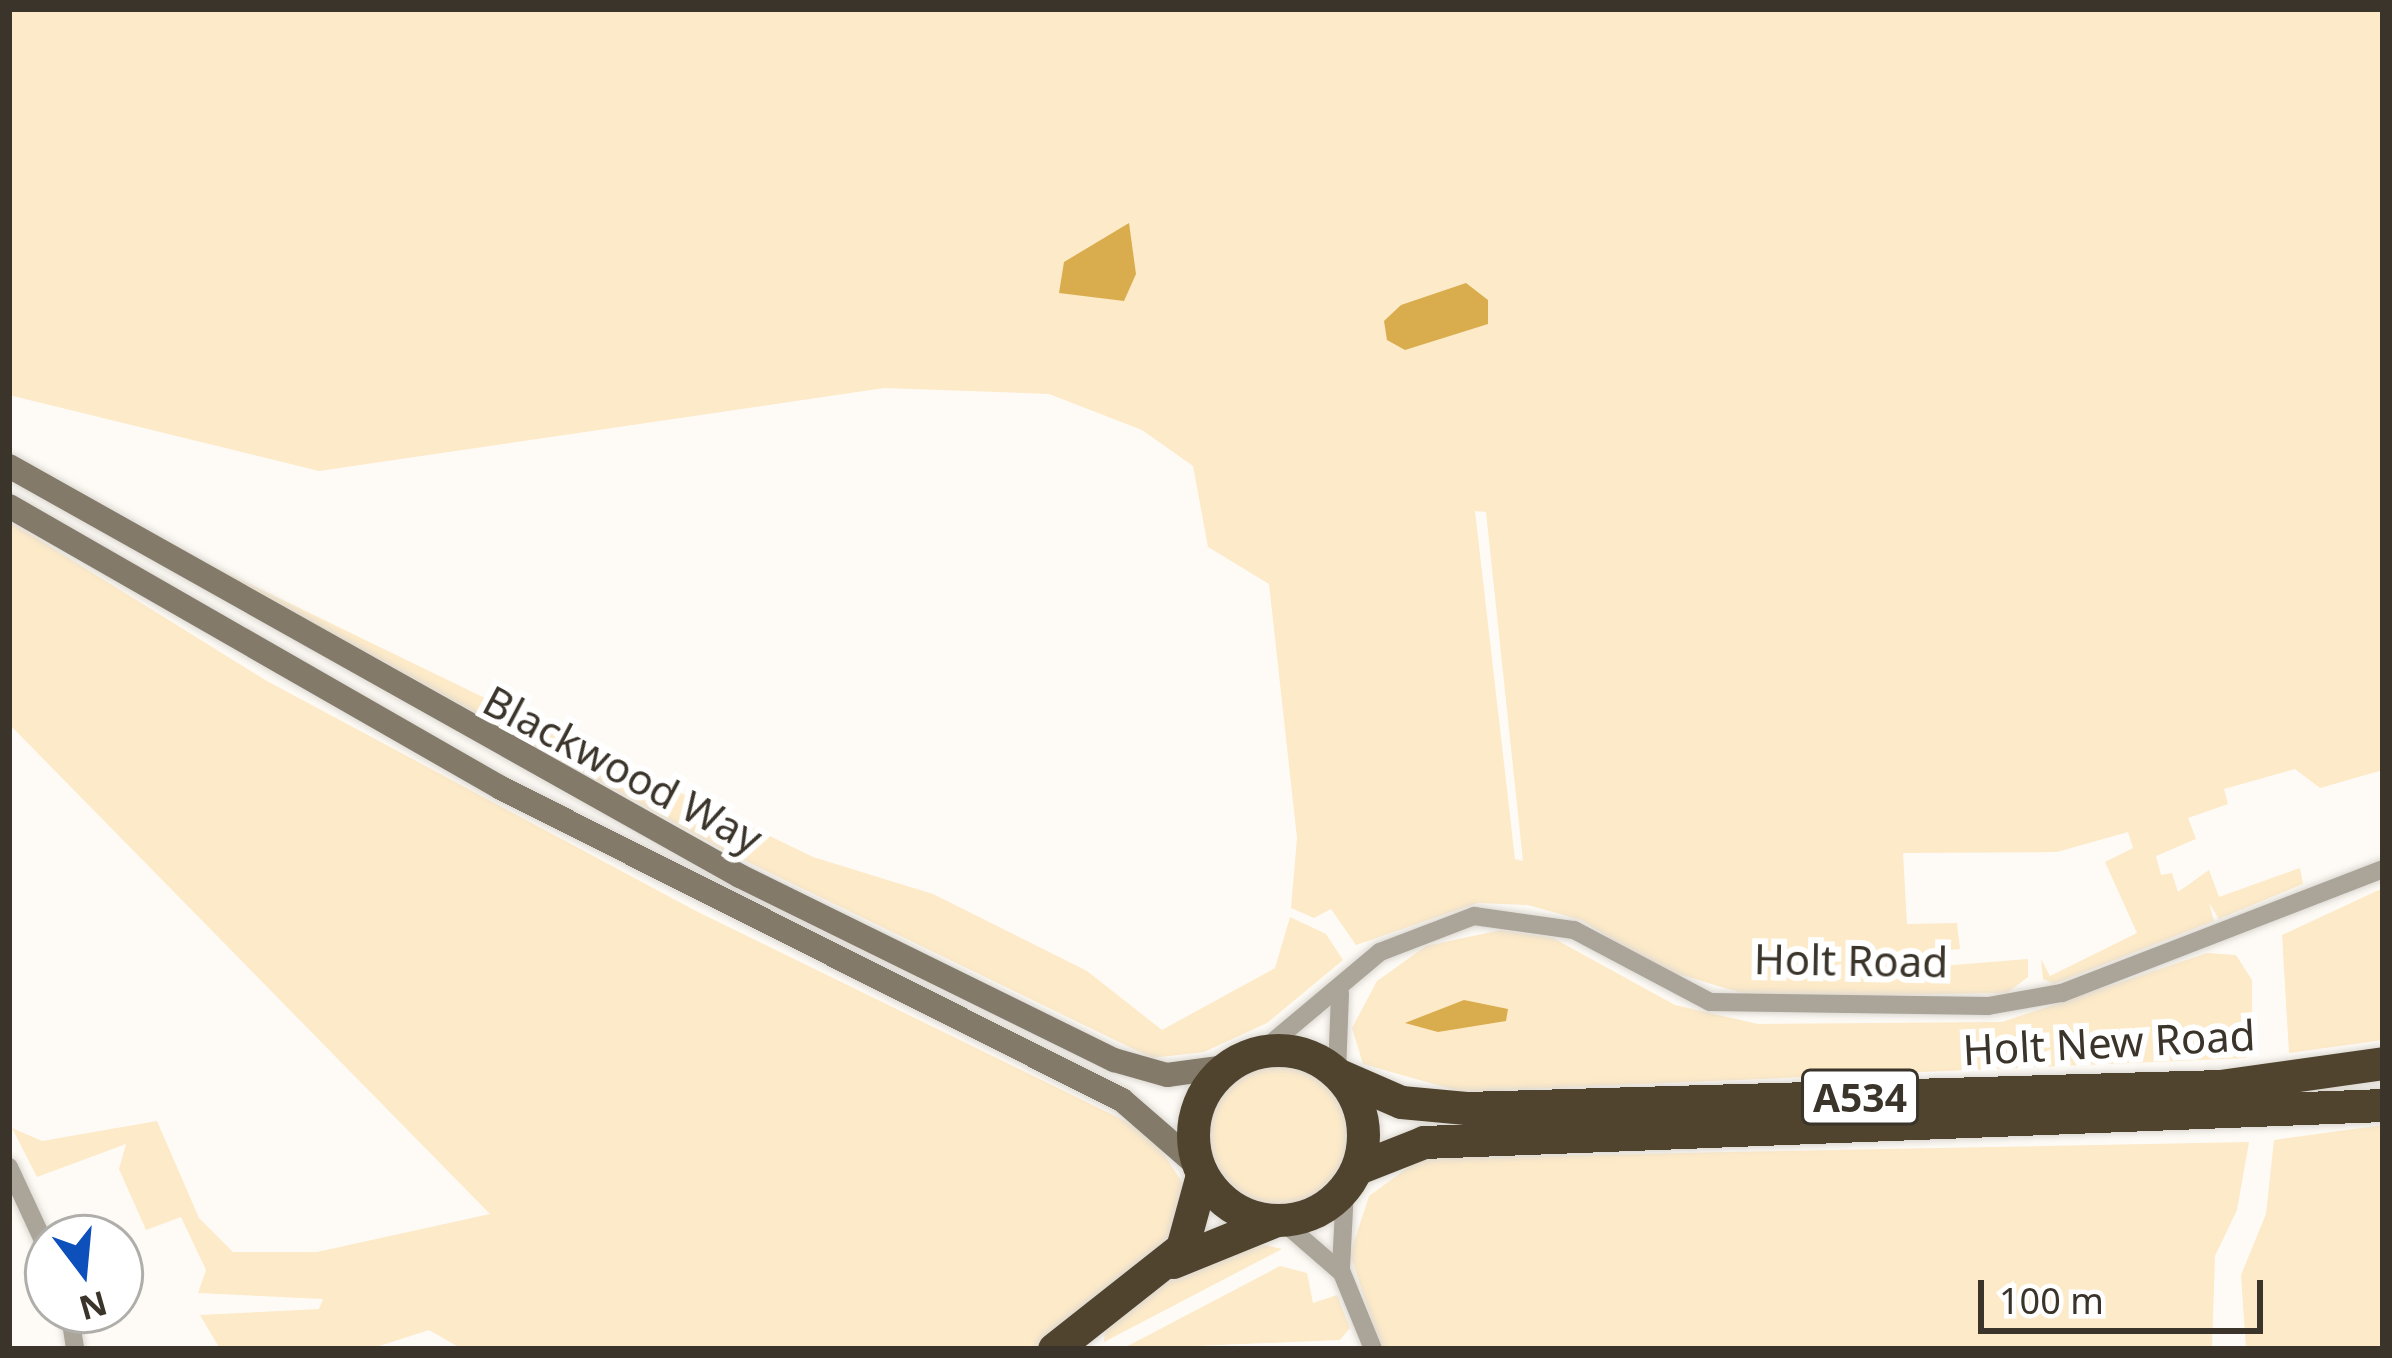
<!DOCTYPE html>
<html>
<head>
<meta charset="utf-8">
<style>
	body { margin:0 }
	#map { position:relative; width:2392px; height:1358px; overflow:hidden; background:#fefbf6; font-family:"Noto Sans",sans-serif }
	div>[style] { position:absolute }
	.green>* { inset:0; background:#fdeac8 }
	.round { border-radius:50% }
	.water>* { inset:0; background:#d9ac4e }
	.roads { filter:drop-shadow(0 0 3px #dbd7d1) drop-shadow(0 0 3px #dbd7d1) }
	.street>* { height:18px; margin:-9px; padding:0 9px; transform-origin:9px; border-radius:9px; background:#aaa499 }
	.secondary>* { height:24px; margin:-12px; padding:0 12px; transform-origin:12px; border-radius:12px; background:#837a6a }
	.highway>* { height:33px; margin:-16.5px; padding:0 16.5px; transform-origin:16.5px; border-radius:16.5px; background:#50442e }
	.highway>.ring { margin:-16.5px; padding:0; box-sizing:content-box; background:none; border:33px solid #50442e; border-radius:50% }
	span { translate:-50% -50%; white-space:nowrap; text-align:center; line-height:1.15; -webkit-text-stroke:12px #fff; paint-order:stroke }
	.shield-label span { padding:3px 9px; background:#fff; border:3px solid; border-radius:9px; -webkit-text-stroke-width:0 }
	.shield-label { font-size:39px; color:#3a342a; font-weight:700 }
	.street-label { font-size:42px; color:#3a342a }
	.frame { position:absolute; inset:0; border:12px solid #3a342a; pointer-events:none }
	.north { position:absolute; left:24px; top:1214px; width:120px; height:120px; box-sizing:border-box; background:#fff; border:3px solid #b0aeaa; border-radius:50%; rotate:164deg; font-size:33px; font-weight:700; line-height:48px; text-align:center; color:#3a342a }
	.north::after { content:''; display:block; margin:auto; width:42px; height:54px; background:#0d50bb; clip-path:polygon(50% 0,100% 100%,50% 72%,0 100%) }
	.scale { position:absolute; left:1978px; top:1280px; width:285px; height:54px; box-sizing:border-box; border:6px solid #3a342a; border-top:0; padding-left:15px; font-size:36px; line-height:42px; white-space:nowrap; color:#3a342a; -webkit-text-stroke:9px #fff; paint-order:stroke }
</style>
</head>
<body>
<div id="map">
	<div class="green">
		<div style="clip-path:polygon(evenodd,9px 9px,2383px 9px,2383px 770px,2320px 788px,2295px 769px,2224px 789px,2228px 804px,2188px 818px,2196px 839px,2156px 856px,2161px 875px,2172px 873px,2178px 892px,2209px 870px,2219px 897px,2300px 868px,2303px 884px,2219px 919px,2209px 903px,2214px 921px,2054px 984px,2043px 979px,2041px 959px,2050px 976px,2137px 933px,2105px 862px,2133px 848px,2128px 832px,2057px 852px,1903px 853px,1907px 924px,1957px 923px,1960px 949px,1939px 951px,1941px 966px,2028px 959px,2028px 977px,2007px 993px,1755px 997px,1658px 968px,1581px 920px,1528px 905px,1478px 903px,1356px 945px,1331px 909px,1314px 918px,1291px 908px,1297px 838px,1269px 584px,1208px 547px,1193px 466px,1142px 430px,1049px 394px,884px 388px,319px 471px,9px 395px,9px 9px,1475px 511px,1486px 512px,1523px 861px,1515px 859px,1475px 511px)"></div>
		<div style="clip-path:polygon(9px 521px,267px 681px,696px 911px,1150px 1133px,1186px 1188px,1168px 1239px,1039px 1349px,462px 1349px,429px 1330px,370px 1349px,220px 1349px,200px 1315px,319px 1309px,323px 1299px,198px 1293px,206px 1270px,181px 1217px,146px 1230px,119px 1169px,126px 1144px,37px 1177px,12px 1128px,42px 1141px,157px 1121px,199px 1218px,233px 1252px,317px 1252px,490px 1214px,9px 724px)"></div>
		<div style="clip-path:polygon(192px 556px,813px 857px,933px 894px,1087px 971px,1162px 1030px,1275px 968px,1290px 917px,1326px 934px,1343px 960px,1267px 1023px,1204px 1052px,1152px 1058px,723px 850px)"></div>
		<div style="clip-path:polygon(2383px 888px,2383px 1040px,2289px 1053px,2282px 935px)"></div>
		<div style="clip-path:polygon(1501px 930px,1553px 938px,1675px 1005px,1758px 1024px,2002px 1022px,2207px 953px,2236px 955px,2252px 980px,2252px 1042px,2246px 1058px,1462px 1092px,1363px 1064px,1352px 1028px,1377px 981px,1426px 946px)"></div>
		<div class="round" style="left:1206px;top:1062px;width:144px;height:144px"></div>
		<div style="clip-path:polygon(2383px 1125px,2383px 1349px,2246px 1349px,2241px 1275px,2266px 1214px,2274px 1140px)"></div>
		<div style="clip-path:polygon(2249px 1142px,2237px 1210px,2215px 1256px,2212px 1349px,1381px 1349px,1350px 1254px,1369px 1196px,1421px 1158px)"></div>
		<div style="clip-path:polygon(1266px 1245px,1282px 1249px,1104px 1342px,1105px 1328px,1160px 1285px,1219px 1252px)"></div>
		<div style="clip-path:polygon(1280px 1266px,1307px 1273px,1313px 1303px,1337px 1295px,1350px 1328px,1340px 1340px,1122px 1349px)"></div>
	</div>
	<div class="water">
		<div style="clip-path:polygon(1129px 223px,1136px 274px,1124px 301px,1059px 293px,1064px 262px)"></div>
		<div style="clip-path:polygon(1466px 283px,1488px 300px,1488px 324px,1405px 350px,1387px 340px,1384px 321px,1401px 305px)"></div>
		<div style="clip-path:polygon(1464px 1000px,1508px 1009px,1506px 1021px,1438px 1032px,1405px 1023px)"></div>
	</div>
	<div class="roads">
		<div class="street">
			<div style="left:1262px;top:1051px;width:154px;rotate:-40deg"></div>
			<div style="left:1380px;top:952px;width:101px;rotate:-21deg"></div>
			<div style="left:1474px;top:916px;width:101px;rotate:8deg"></div>
			<div style="left:1574px;top:930px;width:154px;rotate:27.9deg"></div>
			<div style="left:1710px;top:1002px;width:278px;rotate:0.8deg"></div>
			<div style="left:1988px;top:1006px;width:75px;rotate:-10deg"></div>
			<div style="left:2062px;top:993px;width:344px;rotate:-21.1deg"></div>
			<div style="left:1337px;top:1072px;width:79px;rotate:-87.8deg"></div>
			<div style="left:9px;top:1167px;width:93px;rotate:65.1deg"></div>
			<div style="left:1282px;top:1221px;width:79px;rotate:40.9deg"></div>
			<div style="left:1342px;top:1273px;width:82px;rotate:67.8deg"></div>
			<div style="left:1341px;top:1268px;width:79px;rotate:-87.1deg"></div>
			<div style="left:69px;top:1310px;width:39px;rotate:81deg"></div>
		</div>
		<div class="secondary">
			<div style="left:9px;top:466px;width:838px;rotate:29.29deg"></div>
			<div style="left:740px;top:876px;width:417px;rotate:26.2deg"></div>
			<div style="left:1114px;top:1060px;width:55px;rotate:15.8deg"></div>
			<div style="left:1167px;top:1075px;width:60px;rotate:-7.7deg"></div>
			<div style="left:9px;top:506px;width:567px;rotate:29.82deg"></div>
			<div style="left:501px;top:788px;width:695px;rotate:26.68deg"></div>
			<div style="left:1122px;top:1100px;width:102px;rotate:41deg"></div>
		</div>
		<div class="highway">
			<div class="ring" style="left:1193px;top:1050px;width:137px;height:137px"></div>
			<div style="left:1341px;top:1076px;width:65px;rotate:23.4deg"></div>
			<div style="left:1401px;top:1102px;width:65px;rotate:5.3deg"></div>
			<div style="left:1466px;top:1108px;width:754px;rotate:-1.67deg"></div>
			<div style="left:2220px;top:1086px;width:165px;rotate:-8deg"></div>
			<div style="left:1358px;top:1168px;width:71px;rotate:-21.5deg"></div>
			<div style="left:1424px;top:1142px;width:960px;rotate:-2.21deg"></div>
			<div style="left:1173px;top:1262px;width:109px;rotate:-22.1deg"></div>
			<div style="left:1054px;top:1349px;width:163px;rotate:-38.3deg"></div>
			<div style="left:1182px;top:1248px;width:76px;rotate:-74.7deg"></div>
		</div>
	</div>
	<div class="shield-label">
		<span style="left:1860px;top:1097px">A534</span>
	</div>
	<div class="street-label">
		<span style="left:623px;top:769px;rotate:28deg">Blackwood Way</span>
		<span style="left:1851px;top:960px;rotate:1deg">Holt Road</span>
		<span style="left:2109px;top:1042px;rotate:-3deg">Holt New Road</span>
	</div>
	<div class="frame"></div>
	<div class="north">N</div>
	<div class="scale">100 m</div>
</div>
</body>
</html>
